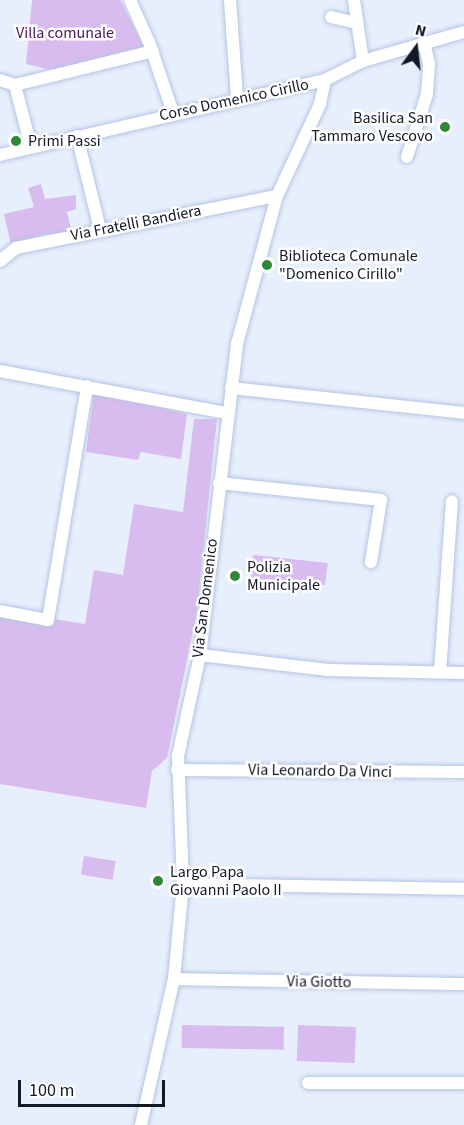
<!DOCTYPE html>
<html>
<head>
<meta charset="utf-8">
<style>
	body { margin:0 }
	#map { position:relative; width:464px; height:1125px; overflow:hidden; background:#e8effc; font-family:"Source Sans 3",sans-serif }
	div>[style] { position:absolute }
	.green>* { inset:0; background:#d9bcef; transform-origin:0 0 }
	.roads { filter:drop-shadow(0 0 2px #b4c5e4) drop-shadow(0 0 2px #b4c5e4) }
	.minor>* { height:12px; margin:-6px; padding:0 6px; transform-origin:6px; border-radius:6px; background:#fff }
	.dots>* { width:16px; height:16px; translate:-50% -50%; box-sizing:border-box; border:3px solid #fff; border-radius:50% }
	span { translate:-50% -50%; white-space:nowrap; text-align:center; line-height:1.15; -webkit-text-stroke:5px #fff; paint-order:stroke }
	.park-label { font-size:16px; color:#471562 }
	.street-label { font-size:16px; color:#131924 }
	.poi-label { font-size:16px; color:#131924 }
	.right { translate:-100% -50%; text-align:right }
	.left { translate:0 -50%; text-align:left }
	.north { position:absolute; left:386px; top:18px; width:60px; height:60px; -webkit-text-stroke:4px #fff; paint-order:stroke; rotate:15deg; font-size:16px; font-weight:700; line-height:24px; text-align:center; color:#131924 }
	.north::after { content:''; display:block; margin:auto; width:21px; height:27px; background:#131924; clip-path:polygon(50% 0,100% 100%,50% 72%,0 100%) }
	.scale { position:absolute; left:18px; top:1080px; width:147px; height:27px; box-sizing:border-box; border:3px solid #131924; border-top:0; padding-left:8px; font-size:18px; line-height:21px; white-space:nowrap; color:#131924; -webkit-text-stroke:4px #fff; paint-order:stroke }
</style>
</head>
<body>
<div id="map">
	<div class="green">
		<div style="clip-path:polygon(32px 0,120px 0,146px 51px,51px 70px,26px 64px)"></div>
		<div style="clip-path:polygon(41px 184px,45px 199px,76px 195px,76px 209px,67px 212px,72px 232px,45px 234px,11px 245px,4px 214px,34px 207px,28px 188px)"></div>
		<div style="clip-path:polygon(94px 392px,187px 414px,181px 459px,141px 452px,138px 460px,86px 452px)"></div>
		<div style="clip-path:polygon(194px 419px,217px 419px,197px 611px,167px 758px,152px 771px,146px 808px,0 784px,0 610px,85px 624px,94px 570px,123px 575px,134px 504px,183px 512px)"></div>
		<div style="clip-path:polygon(253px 555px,328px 563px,325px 585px,274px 580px,273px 591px,250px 591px)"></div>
		<div style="left:84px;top:856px;width:32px;height:19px;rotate:9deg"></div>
		<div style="left:182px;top:1025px;width:102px;height:23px;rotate:1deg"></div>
		<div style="left:298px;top:1025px;width:58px;height:36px;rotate:2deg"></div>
	</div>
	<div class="roads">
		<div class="minor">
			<div style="left:130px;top:0;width:46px;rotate:65.7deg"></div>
			<div style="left:149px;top:42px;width:75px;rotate:71.3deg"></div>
			<div style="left:230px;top:0;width:98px;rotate:85.9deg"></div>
			<div style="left:354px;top:0;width:62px;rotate:81.6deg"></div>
			<div style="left:331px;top:17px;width:26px;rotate:13deg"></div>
			<div style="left:0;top:80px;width:16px;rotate:18deg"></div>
			<div style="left:15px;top:85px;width:142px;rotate:-13.8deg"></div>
			<div style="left:15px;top:85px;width:64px;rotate:75.5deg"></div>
			<div style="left:77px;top:136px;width:96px;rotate:76.1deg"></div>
			<div style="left:0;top:155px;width:334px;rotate:-13deg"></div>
			<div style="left:325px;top:80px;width:42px;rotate:-26.6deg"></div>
			<div style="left:363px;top:61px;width:105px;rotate:-16deg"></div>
			<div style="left:407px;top:157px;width:66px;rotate:-72.4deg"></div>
			<div style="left:427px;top:94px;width:30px;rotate:-86deg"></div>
			<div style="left:429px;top:64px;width:23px;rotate:-103deg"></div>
			<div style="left:0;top:261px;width:21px;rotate:-39deg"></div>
			<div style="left:16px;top:248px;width:266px;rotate:-11.3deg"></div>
			<div style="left:0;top:371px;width:231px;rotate:10.5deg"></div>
			<div style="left:231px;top:388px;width:234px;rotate:6.1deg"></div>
			<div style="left:219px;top:483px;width:163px;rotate:6deg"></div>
			<div style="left:381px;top:500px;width:63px;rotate:99.2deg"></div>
			<div style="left:0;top:611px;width:49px;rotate:10.6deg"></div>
			<div style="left:48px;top:620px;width:237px;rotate:-80.5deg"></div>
			<div style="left:200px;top:655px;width:129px;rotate:6.7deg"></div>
			<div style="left:328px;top:670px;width:136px;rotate:1.3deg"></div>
			<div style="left:440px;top:672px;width:171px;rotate:-86deg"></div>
			<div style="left:177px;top:770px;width:287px;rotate:0.4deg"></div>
			<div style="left:183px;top:884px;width:281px;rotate:1deg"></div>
			<div style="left:174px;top:979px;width:290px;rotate:1deg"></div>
			<div style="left:308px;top:1083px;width:156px"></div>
			<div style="left:141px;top:1125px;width:150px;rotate:-77.3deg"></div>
			<div style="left:174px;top:979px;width:95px;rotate:-84.6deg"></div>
			<div style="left:183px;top:884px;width:128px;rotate:-92.2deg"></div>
			<div style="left:178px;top:756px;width:103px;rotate:-77.7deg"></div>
			<div style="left:200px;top:655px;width:313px;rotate:-83.2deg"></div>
			<div style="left:237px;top:344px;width:153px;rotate:-74.9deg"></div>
			<div style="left:277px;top:196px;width:102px;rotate:-64.9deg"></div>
			<div style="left:320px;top:104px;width:25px;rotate:-78deg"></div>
		</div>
	</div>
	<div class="dots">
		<div style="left:445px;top:127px;background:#2e8838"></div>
		<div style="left:16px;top:141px;background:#2e8838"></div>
		<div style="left:267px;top:265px;background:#2e8838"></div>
		<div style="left:235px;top:576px;background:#2e8838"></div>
		<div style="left:158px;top:881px;background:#2e8838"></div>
	</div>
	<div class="park-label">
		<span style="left:65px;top:33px">Villa comunale</span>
	</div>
	<div class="street-label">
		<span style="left:234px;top:100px;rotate:-12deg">Corso Domenico Cirillo</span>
		<span style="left:136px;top:223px;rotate:-11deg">Via Fratelli Bandiera</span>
		<span style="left:205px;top:598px;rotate:-83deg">Via San Domenico</span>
		<span style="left:320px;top:771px;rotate:1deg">Via Leonardo Da Vinci</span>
		<span style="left:319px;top:982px;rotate:1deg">Via Giotto</span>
	</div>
	<div class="poi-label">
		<span class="right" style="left:433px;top:127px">Basilica San<br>Tammaro Vescovo</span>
		<span class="left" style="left:28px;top:141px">Primi Passi</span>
		<span class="left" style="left:279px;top:265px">Biblioteca Comunale<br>"Domenico Cirillo"</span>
		<span class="left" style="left:247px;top:576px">Polizia<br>Municipale</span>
		<span class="left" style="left:170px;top:881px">Largo Papa<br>Giovanni Paolo II</span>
	</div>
	<div class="north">N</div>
	<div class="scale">100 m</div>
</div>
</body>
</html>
